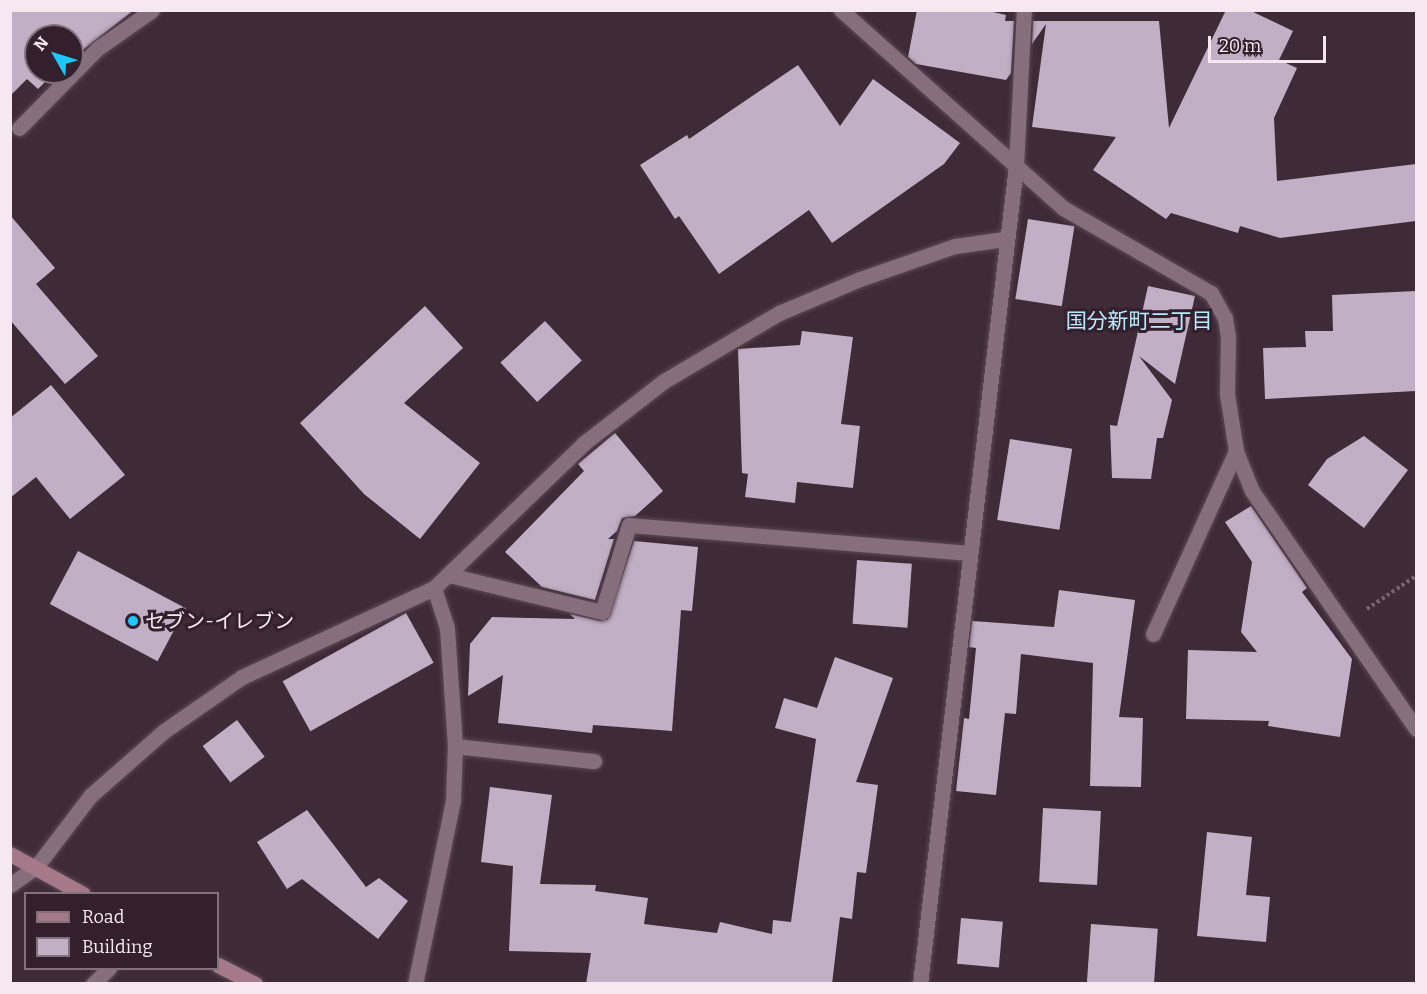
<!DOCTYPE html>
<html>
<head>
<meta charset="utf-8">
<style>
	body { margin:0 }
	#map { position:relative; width:1427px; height:994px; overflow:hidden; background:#3f2a37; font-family:Bitter,"Noto Sans JP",serif }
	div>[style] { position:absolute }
	.building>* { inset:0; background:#c1afc6; transform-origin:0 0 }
	.path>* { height:4px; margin-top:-2px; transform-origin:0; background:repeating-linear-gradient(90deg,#776570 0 3px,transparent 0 6px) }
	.roads { filter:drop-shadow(0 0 2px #5b4a55) drop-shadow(0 0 2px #5b4a55) }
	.minor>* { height:15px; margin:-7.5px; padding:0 7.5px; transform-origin:7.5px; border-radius:7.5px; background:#866e7c }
	.tertiary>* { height:15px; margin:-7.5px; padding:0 7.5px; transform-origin:7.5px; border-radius:7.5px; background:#866e7c }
	.secondary>* { height:15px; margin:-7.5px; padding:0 7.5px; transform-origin:7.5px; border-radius:7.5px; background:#a67989 }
	.dots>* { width:16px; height:16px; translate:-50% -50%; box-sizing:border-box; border:3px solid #34202c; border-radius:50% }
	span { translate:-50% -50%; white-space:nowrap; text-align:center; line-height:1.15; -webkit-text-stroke:6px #34202c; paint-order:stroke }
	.poi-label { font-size:20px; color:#f6e8f0 }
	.left { translate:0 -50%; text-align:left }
	.neighbourhood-label { font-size:21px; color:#b6eaff }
	.frame { position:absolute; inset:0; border:12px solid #f6e8f0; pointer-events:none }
	.legend { position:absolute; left:24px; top:892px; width:195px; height:78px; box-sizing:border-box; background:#34202c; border:2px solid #82707a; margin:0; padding:8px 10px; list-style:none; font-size:18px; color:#f6e8f0 }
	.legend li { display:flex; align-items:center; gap:12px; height:30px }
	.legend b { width:30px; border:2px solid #82707a }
	.north { position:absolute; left:24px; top:24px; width:60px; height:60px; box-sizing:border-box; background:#34202c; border:2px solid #82707a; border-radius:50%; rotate:309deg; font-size:16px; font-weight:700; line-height:24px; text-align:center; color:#f6e8f0 }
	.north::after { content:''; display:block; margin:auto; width:21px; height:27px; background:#1cc9fc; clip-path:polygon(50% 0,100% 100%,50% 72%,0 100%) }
	.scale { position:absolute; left:1208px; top:36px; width:118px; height:27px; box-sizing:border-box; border:3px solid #f6e8f0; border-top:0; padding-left:8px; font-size:18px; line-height:21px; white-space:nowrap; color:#f6e8f0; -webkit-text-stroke:4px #34202c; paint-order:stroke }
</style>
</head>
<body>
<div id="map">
	<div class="building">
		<div style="clip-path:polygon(10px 10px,134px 10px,75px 56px,72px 36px,36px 36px,36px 72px,55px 72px,38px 89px,27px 79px,10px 96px)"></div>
		<div style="clip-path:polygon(917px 10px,984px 10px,1006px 15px,1005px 21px,1014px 21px,1011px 73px,1006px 80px,916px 64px,908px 57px)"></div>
		<div style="clip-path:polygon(1226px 10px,1249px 10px,1293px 31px,1279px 60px,1297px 68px,1274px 118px,1277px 181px,1416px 164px,1416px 221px,1280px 238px,1240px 226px,1238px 233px,1171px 213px,1166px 219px,1093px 170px,1116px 137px,1032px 127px,1046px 24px,1032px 44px,1033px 21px,1159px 21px,1169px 128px)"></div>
		<div style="clip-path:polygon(798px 65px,840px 126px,873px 79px,960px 143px,944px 164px,832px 243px,809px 210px,719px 274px,679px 216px,675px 219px,640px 165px,687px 135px,689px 139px)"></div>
		<div style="clip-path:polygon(10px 215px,55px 268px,36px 284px,98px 356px,65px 384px,10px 320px)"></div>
		<div style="left:1028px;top:219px;width:47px;height:81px;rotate:9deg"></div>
		<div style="clip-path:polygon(1148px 286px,1195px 296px,1175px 384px,1139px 356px,1172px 400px,1163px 438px,1157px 438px,1151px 479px,1112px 478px,1110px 425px,1117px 426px)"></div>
		<div style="clip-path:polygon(1416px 291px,1416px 391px,1265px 399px,1263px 348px,1306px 347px,1305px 331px,1333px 331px,1332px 295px)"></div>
		<div style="clip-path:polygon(425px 306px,463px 348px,404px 403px,480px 463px,420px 539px,364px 494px,300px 423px)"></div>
		<div style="left:545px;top:321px;width:54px;height:61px;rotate:47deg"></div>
		<div style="clip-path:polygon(802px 331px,853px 337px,841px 424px,860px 426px,853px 488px,797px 482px,795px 503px,745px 497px,748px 474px,742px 473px,738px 349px,800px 345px)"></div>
		<div style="clip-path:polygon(51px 385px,125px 475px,70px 519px,36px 477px,10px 498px,10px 418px)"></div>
		<div style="clip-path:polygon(615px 433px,663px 491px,635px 516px,622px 518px,617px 531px,608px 539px,614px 539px,595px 600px,542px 587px,505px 552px,584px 471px,578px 464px)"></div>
		<div style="clip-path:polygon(1364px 436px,1408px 470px,1364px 528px,1308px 485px,1327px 459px)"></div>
		<div style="left:1010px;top:439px;width:63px;height:82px;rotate:9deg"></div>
		<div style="clip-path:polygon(1251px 506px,1307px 588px,1302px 592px,1352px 659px,1340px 737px,1268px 726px,1269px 721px,1186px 719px,1188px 650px,1257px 652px,1241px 632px,1252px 562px,1225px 522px)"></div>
		<div style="clip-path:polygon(634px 541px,698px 547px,692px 611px,681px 610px,672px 731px,593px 725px,592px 733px,498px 723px,503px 675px,468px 696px,470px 644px,492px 617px,575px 619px,570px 614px,600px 621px,608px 619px)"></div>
		<div style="left:78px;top:551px;width:122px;height:60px;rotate:28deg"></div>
		<div style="left:857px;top:560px;width:55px;height:64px;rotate:4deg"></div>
		<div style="clip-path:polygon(1059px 590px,1135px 600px,1119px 717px,1143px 718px,1141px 787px,1090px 786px,1093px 663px,1021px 654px,1016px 714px,1005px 713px,996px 795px,956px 791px,964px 718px,969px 719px,976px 648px,969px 647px,972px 621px,1054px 627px)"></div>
		<div style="left:406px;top:613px;width:57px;height:141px;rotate:61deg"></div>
		<div style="clip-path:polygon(835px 657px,893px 678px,856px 782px,878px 785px,866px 873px,857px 872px,852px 919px,840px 917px,832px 984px,586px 984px,591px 953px,509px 951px,513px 866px,481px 862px,490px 787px,552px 795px,540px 884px,596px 885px,595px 891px,648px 898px,644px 924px,717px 933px,720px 922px,772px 934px,773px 920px,791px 922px,816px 739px,775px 728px,784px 698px,817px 708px)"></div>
		<div style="left:237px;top:720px;width:46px;height:43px;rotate:53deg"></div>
		<div style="left:1043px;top:808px;width:58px;height:74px;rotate:3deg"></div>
		<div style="clip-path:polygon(307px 810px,366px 887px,379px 878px,408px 901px,378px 939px,302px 879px,287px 889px,257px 842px)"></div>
		<div style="clip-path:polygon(1207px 832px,1252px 837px,1246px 895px,1270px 897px,1266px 942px,1197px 936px)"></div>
		<div style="left:961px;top:918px;width:42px;height:46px;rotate:5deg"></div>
		<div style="left:1091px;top:924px;width:67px;height:60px;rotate:4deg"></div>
	</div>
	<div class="path">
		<div style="left:1367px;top:609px;width:59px;rotate:-34deg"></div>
	</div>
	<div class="roads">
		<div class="minor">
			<div style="left:841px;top:10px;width:297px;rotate:41.7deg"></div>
			<div style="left:1063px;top:208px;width:171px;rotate:29.9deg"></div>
			<div style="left:1211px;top:293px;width:29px;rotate:61deg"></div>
			<div style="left:1225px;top:318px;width:18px;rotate:81deg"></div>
			<div style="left:1228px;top:336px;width:58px;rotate:91deg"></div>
			<div style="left:1227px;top:394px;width:58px;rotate:81deg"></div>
			<div style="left:1236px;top:451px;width:43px;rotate:68.2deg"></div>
			<div style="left:1252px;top:491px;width:289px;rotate:55.4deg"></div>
			<div style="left:19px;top:128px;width:112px;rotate:-45.4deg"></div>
			<div style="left:98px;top:48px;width:66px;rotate:-35.1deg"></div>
			<div style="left:1016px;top:166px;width:156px;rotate:-87.1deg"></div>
			<div style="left:449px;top:575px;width:157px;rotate:13.6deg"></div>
			<div style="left:602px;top:612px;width:91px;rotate:-72.8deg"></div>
			<div style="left:629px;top:525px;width:340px;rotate:4.7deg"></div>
			<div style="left:1153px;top:634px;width:201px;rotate:-65.6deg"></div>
			<div style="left:455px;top:746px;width:140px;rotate:6.2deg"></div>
			<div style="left:10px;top:885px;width:32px;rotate:-35deg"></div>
			<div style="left:36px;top:867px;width:89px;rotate:-52.7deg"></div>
			<div style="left:90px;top:796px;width:98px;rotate:-41.3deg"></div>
			<div style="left:164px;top:731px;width:95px;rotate:-34.7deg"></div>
			<div style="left:242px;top:677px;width:212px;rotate:-24.9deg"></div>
			<div style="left:434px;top:588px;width:209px;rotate:-44deg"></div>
			<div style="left:584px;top:443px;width:101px;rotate:-37.8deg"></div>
			<div style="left:664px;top:381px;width:134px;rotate:-30.6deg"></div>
			<div style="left:779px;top:313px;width:88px;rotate:-22.8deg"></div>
			<div style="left:860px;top:279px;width:101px;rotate:-19.2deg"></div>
			<div style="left:955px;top:246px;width:50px;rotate:-8deg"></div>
			<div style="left:93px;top:984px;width:23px;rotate:-45deg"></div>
			<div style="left:415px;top:984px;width:188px;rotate:-78.3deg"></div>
			<div style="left:453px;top:800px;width:54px;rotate:-87.9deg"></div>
			<div style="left:455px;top:746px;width:118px;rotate:-93.9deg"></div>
			<div style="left:447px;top:628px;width:42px;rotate:-108deg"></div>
		</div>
		<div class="tertiary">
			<div style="left:920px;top:984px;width:824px;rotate:-83.31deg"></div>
		</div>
		<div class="secondary">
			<div style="left:10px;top:854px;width:83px;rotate:28.7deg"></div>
			<div style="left:218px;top:965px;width:42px;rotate:27.2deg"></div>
		</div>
	</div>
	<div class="dots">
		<div style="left:133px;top:621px;background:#1cc9fc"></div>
	</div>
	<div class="poi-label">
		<span class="left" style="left:145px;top:621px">セブン-イレブン</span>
	</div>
	<div class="neighbourhood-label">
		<span style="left:1139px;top:321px">国分新町二丁目</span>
	</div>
	<div class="frame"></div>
	<ul class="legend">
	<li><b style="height:8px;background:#a67989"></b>Road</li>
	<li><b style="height:16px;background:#c1afc6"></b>Building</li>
	</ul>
	<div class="north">N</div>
	<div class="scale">20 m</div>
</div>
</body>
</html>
